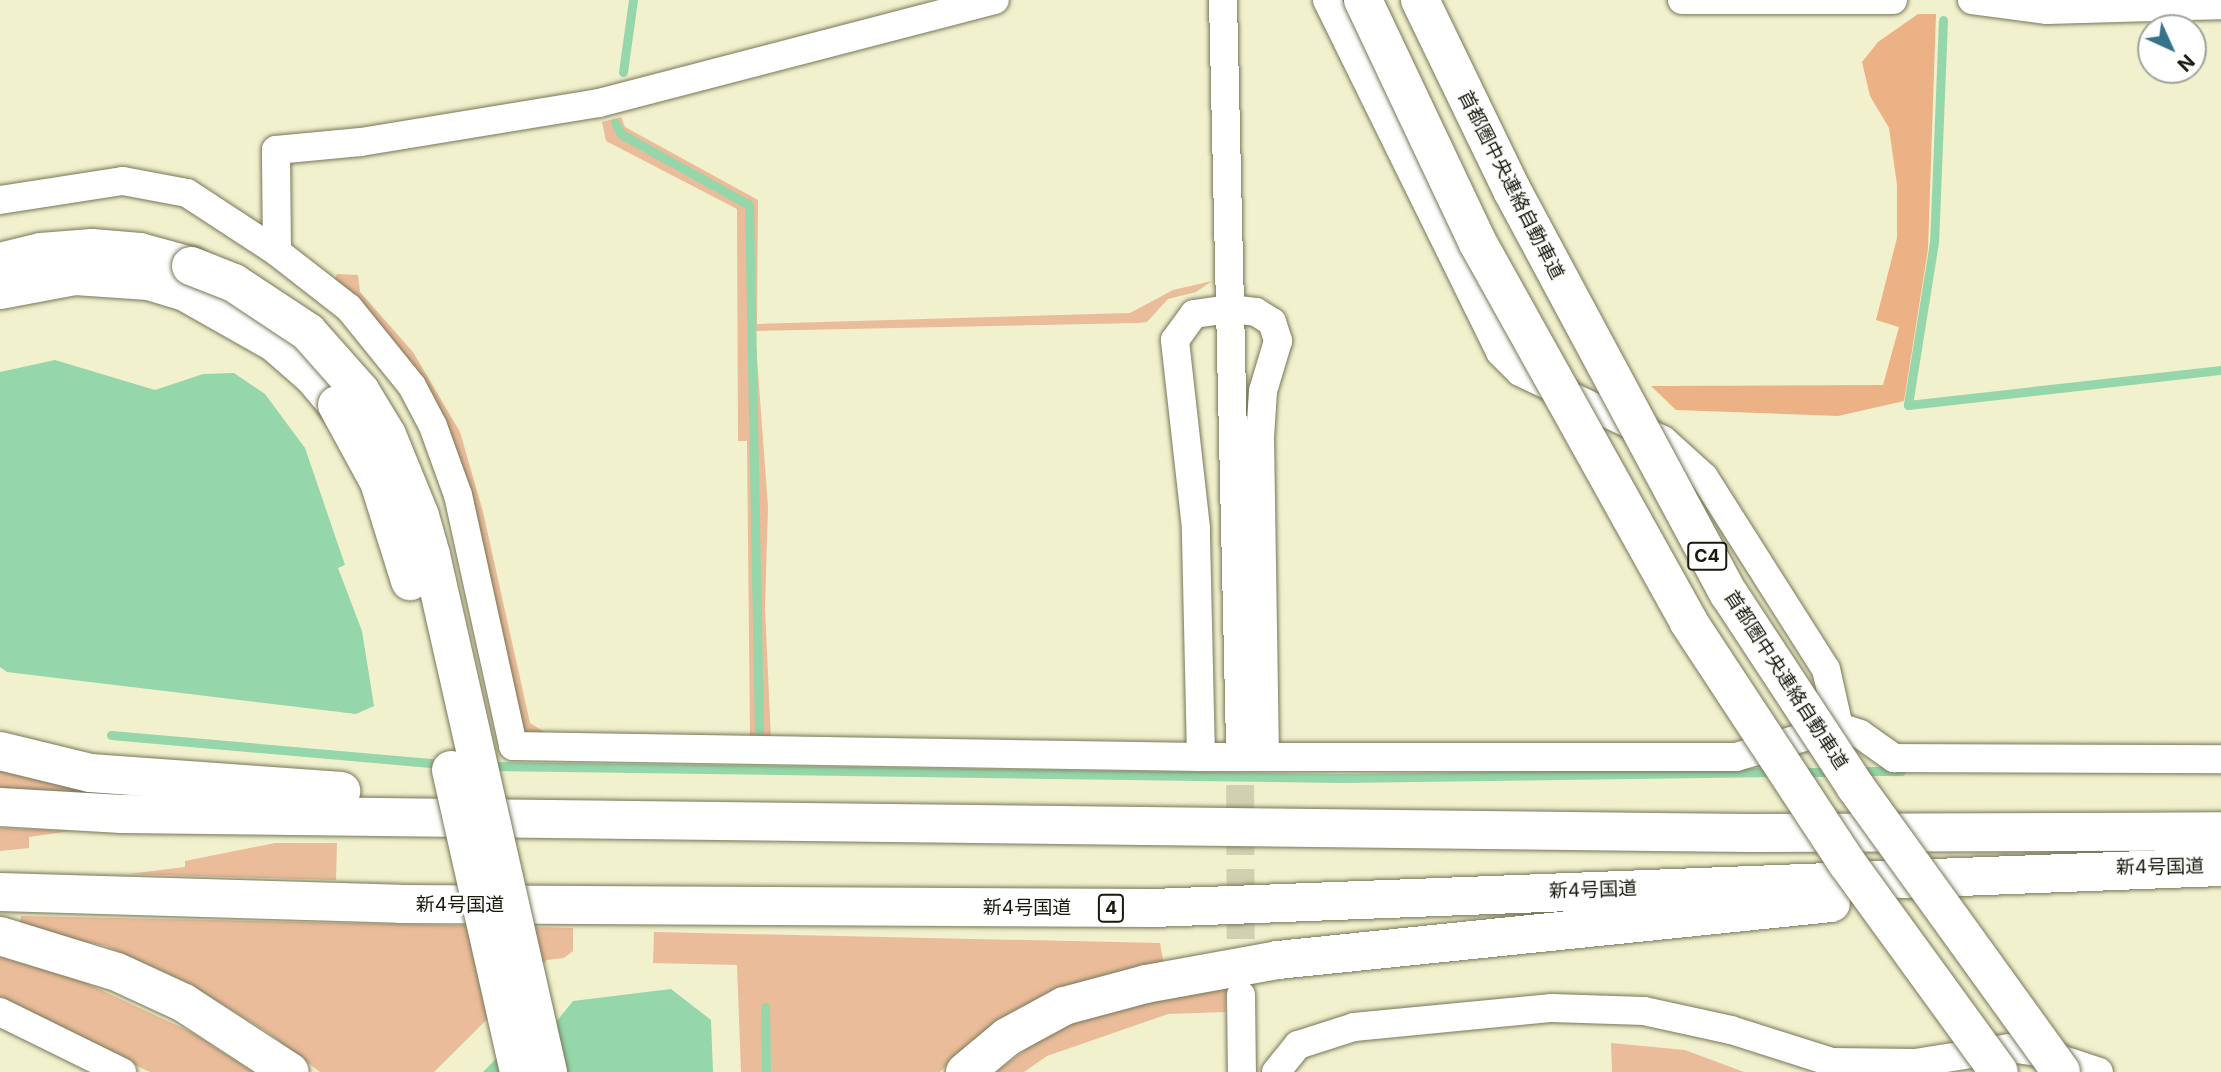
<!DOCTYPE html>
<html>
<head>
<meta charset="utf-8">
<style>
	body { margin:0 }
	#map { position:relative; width:2221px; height:1072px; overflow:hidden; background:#f1f1ce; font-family:Inter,"Noto Sans JP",sans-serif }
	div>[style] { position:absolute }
	.green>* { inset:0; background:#eabc9a }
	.forest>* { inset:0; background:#ecb285 }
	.water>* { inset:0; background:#95d6aa }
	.stream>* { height:9px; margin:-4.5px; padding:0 4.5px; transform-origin:4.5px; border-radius:4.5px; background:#95d6aa }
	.minor-tunnel>* { height:28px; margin-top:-14px; transform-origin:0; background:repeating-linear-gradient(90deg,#d1d1b1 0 28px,transparent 0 42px) }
	.roads { filter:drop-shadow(0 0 2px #777658) drop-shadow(0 0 2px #777658) }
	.minor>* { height:28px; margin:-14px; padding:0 14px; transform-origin:14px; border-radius:14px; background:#fff }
	.highway>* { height:38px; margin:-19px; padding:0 19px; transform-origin:19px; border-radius:19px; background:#fff }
	.bridges { filter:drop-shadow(0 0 2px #777658) drop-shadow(0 0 2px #777658) }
	.highway-bridge>* { height:38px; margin:-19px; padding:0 19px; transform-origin:19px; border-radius:19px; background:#fff }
	span { translate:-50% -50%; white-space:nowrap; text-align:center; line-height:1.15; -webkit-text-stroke:6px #fff; paint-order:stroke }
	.shield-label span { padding:2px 5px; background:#fff; border:2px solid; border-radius:5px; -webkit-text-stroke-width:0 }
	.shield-label { font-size:18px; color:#1a190d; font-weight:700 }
	.street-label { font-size:19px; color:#1a190d }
	.north { position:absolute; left:2137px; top:14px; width:70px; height:70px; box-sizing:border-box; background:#fff; border:2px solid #a3a39e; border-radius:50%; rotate:135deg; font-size:19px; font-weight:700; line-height:28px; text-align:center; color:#1a190d }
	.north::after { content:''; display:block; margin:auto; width:24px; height:32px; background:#367289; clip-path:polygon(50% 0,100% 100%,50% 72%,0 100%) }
</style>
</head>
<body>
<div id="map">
	<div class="green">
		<div style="clip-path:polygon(621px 117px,625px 127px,758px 200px,757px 324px,1130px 313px,1173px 290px,1212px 281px,1196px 292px,1168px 299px,1147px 322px,1138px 323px,755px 331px,768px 507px,765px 608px,771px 740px,536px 740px,525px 735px,450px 445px,418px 381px,386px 339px,333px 283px,337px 274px,358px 275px,360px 292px,413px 352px,460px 432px,483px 512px,530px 723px,552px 737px,750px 736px,747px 441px,738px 441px,737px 209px,606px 141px,602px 122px)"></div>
		<div style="clip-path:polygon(0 766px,126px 789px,126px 795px,0 788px)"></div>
		<div style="clip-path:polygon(0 828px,71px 831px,29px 837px,29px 848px,0 851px)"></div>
		<div style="clip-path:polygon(275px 843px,337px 843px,336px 880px,128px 874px,185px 867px,185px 861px)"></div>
		<div style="clip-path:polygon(21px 916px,573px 928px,573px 951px,564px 958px,547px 960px,434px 1072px,320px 1072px,266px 1031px,186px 982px,106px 946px,19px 928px)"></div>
		<div style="clip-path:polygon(654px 932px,1160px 943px,1164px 965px,1015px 1014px,970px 1042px,940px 1072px,741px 1072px,737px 965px,653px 963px)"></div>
		<div style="clip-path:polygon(0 957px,84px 982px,191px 1032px,253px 1072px,150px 1072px,0 1002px)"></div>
		<div style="clip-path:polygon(1226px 988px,1225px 1012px,1168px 1014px,1047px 1056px,1024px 1072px,996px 1072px,1041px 1038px,1093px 1015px,1150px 999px)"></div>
		<div style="clip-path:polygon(1611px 1043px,1685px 1050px,1744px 1072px,1612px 1072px)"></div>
	</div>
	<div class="forest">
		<div style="clip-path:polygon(1918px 14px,1936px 14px,1928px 249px,1904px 401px,1838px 416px,1676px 410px,1651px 386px,1883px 385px,1899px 327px,1876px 320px,1897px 238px,1897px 185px,1889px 128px,1870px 96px,1862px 62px,1878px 42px)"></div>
	</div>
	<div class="water">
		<div style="clip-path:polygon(55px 360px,155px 390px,203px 374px,234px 373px,265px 394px,305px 448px,345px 565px,338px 568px,362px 631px,374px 706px,356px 714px,7px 672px,0 667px,0 372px)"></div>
		<div style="clip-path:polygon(671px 989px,711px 1020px,713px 1072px,483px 1072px,527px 1027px,548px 1032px,573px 1001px)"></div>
	</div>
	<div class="stream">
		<div style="left:1943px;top:20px;width:222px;rotate:92.3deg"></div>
		<div style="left:1934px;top:242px;width:165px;rotate:99.1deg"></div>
		<div style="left:1908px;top:405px;width:313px;rotate:-6.4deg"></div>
		<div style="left:623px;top:72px;width:73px;rotate:-82.1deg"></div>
		<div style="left:615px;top:123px;width:13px;rotate:61deg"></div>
		<div style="left:621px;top:134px;width:146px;rotate:29deg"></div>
		<div style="left:749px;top:205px;width:525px;rotate:88.91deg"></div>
		<div style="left:111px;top:735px;width:335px;rotate:5deg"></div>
		<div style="left:487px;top:766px;width:855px;rotate:0.8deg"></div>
		<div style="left:1342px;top:778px;width:433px;rotate:-0.8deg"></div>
		<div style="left:1859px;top:771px;width:42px"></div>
		<div style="left:1799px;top:772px;width:35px"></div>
		<div style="left:765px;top:1007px;width:65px;rotate:89.1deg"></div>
	</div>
	<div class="minor-tunnel">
		<div style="left:1240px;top:743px;width:242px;rotate:89.8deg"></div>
	</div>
	<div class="roads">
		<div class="minor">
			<div style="left:1223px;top:0;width:743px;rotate:88.69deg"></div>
			<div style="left:1327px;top:0;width:392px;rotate:63.8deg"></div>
			<div style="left:1500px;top:352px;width:28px;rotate:45deg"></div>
			<div style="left:1520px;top:372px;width:158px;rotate:25.4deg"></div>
			<div style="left:1663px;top:440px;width:55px;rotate:42.1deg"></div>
			<div style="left:1704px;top:477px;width:227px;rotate:57.6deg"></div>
			<div style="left:1826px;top:669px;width:59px;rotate:77.4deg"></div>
			<div style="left:1682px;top:0;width:211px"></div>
			<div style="left:1972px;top:0;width:76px;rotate:7.6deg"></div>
			<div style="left:2047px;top:10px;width:174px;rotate:-1.6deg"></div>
			<div style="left:0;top:200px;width:124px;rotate:-8.8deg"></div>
			<div style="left:123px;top:181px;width:65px;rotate:10.6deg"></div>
			<div style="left:187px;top:193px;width:108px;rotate:33.2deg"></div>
			<div style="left:277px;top:252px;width:91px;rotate:37.9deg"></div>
			<div style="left:349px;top:308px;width:100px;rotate:51.1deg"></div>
			<div style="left:412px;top:386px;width:45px;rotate:62.3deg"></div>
			<div style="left:433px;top:426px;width:73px;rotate:70.1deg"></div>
			<div style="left:458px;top:495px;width:257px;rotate:77.6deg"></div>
			<div style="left:513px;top:746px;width:688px;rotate:0.92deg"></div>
			<div style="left:1201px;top:757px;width:535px"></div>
			<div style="left:1736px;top:757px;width:107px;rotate:-16.2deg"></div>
			<div style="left:1839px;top:727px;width:22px;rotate:18deg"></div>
			<div style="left:1860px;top:734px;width:42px;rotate:35.2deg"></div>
			<div style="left:1894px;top:758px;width:327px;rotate:0.2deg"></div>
			<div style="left:277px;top:252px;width:102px;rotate:-90.6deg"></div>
			<div style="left:276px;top:150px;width:85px;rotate:-5.4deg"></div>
			<div style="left:361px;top:142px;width:241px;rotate:-9.3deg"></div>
			<div style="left:599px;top:103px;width:409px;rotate:-14.6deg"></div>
			<div style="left:1201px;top:757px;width:229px;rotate:-91.3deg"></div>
			<div style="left:1196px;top:528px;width:189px;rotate:-96.4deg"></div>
			<div style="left:1175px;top:340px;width:32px;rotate:-54deg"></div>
			<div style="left:1194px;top:314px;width:35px;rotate:-8deg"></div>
			<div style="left:1229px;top:309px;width:27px;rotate:6deg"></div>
			<div style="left:1256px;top:312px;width:19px;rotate:32deg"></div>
			<div style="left:1272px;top:322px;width:20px;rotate:72deg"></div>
			<div style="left:1278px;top:341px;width:52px;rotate:106.7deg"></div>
			<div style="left:1263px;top:391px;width:47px;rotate:93.7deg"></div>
			<div style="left:1260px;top:438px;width:318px;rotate:89.1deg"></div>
			<div style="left:1241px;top:995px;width:77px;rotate:89.3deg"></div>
			<div style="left:0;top:1012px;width:136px;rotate:26.2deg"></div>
			<div style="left:1276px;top:1072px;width:35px;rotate:-51deg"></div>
			<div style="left:1298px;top:1045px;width:59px;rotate:-17.8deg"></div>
			<div style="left:1354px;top:1027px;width:199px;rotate:-5.5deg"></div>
			<div style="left:1552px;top:1008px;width:92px;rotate:1.9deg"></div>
			<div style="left:1644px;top:1011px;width:89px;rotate:12.3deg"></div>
			<div style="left:1731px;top:1030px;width:106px;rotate:17.6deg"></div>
			<div style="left:1832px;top:1062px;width:83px;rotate:0.7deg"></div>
			<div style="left:1915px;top:1063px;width:95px;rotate:-9.1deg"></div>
			<div style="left:2009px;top:1048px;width:30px;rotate:8deg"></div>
			<div style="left:2039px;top:1052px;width:63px;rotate:18.4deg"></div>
		</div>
		<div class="highway">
			<div style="left:0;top:262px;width:42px;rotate:-13.7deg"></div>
			<div style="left:41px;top:252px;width:51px;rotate:-4.5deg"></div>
			<div style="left:92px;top:248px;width:48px;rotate:4.8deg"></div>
			<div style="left:140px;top:252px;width:53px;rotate:15.4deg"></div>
			<div style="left:0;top:290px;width:76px;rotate:-10.6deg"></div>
			<div style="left:75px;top:276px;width:74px;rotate:3.9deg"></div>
			<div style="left:149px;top:281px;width:38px;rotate:17deg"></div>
			<div style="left:185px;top:292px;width:103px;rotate:29.5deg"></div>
			<div style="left:275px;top:343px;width:50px;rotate:41deg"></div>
			<div style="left:313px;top:376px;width:38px;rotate:50deg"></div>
			<div style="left:0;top:751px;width:93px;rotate:13.7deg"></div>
			<div style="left:90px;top:773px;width:252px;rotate:4.1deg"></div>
			<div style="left:0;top:807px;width:122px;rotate:3.3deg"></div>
			<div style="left:122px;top:814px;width:1629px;rotate:0.67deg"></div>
			<div style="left:1751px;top:833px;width:470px;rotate:-0.2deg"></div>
			<div style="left:0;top:892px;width:400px;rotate:1.7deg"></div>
			<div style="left:400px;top:904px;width:753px;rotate:0.3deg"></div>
			<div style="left:1153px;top:908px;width:1069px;rotate:-2.2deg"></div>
			<div style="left:0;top:936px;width:122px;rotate:17.1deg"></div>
			<div style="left:117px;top:972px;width:74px;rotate:24.8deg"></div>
			<div style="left:184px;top:1003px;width:126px;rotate:33.1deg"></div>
			<div style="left:965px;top:1072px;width:55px;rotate:-39.8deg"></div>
			<div style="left:1007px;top:1037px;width:65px;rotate:-28.5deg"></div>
			<div style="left:1064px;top:1006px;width:85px;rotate:-15deg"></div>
			<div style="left:1146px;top:984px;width:134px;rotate:-10.3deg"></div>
			<div style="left:1278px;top:960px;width:556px;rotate:-5.88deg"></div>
		</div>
	</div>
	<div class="bridges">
		<div class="highway-bridge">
			<div style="left:1363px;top:0;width:269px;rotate:64.7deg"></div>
			<div style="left:1478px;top:243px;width:432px;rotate:60.9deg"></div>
			<div style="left:1688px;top:621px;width:290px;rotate:56.7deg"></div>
			<div style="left:1847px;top:863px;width:258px;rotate:54deg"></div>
			<div style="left:1420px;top:0;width:213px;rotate:64.2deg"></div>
			<div style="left:1513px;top:192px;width:456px;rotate:61.8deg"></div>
			<div style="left:1729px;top:594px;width:230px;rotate:56.7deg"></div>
			<div style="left:1855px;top:786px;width:352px;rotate:54.2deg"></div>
			<div style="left:191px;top:266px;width:46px;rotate:21.6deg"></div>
			<div style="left:234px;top:283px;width:89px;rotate:33.5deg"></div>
			<div style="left:308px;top:332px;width:80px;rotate:48.5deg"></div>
			<div style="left:361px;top:392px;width:50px;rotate:58.8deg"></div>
			<div style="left:387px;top:435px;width:87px;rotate:67.8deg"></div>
			<div style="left:420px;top:516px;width:41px;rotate:74.2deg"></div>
			<div style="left:431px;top:555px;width:530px;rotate:77.25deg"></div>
			<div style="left:337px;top:405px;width:88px;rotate:61.4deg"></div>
			<div style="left:379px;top:482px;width:104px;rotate:72.6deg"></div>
			<div style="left:451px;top:770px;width:310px;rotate:77.3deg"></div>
		</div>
	</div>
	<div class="shield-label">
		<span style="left:1707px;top:556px">C4</span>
		<span style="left:1111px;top:908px">4</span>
	</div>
	<div class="street-label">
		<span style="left:1511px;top:185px;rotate:63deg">首都圏中央連絡自動車道</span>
		<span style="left:1786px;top:680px;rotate:57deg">首都圏中央連絡自動車道</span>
		<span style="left:2160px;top:867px;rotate:-1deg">新4号国道</span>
		<span style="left:1593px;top:890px;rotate:-2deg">新4号国道</span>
		<span style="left:460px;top:905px">新4号国道</span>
		<span style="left:1027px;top:908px">新4号国道</span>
	</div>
	<div class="north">N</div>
</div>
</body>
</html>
